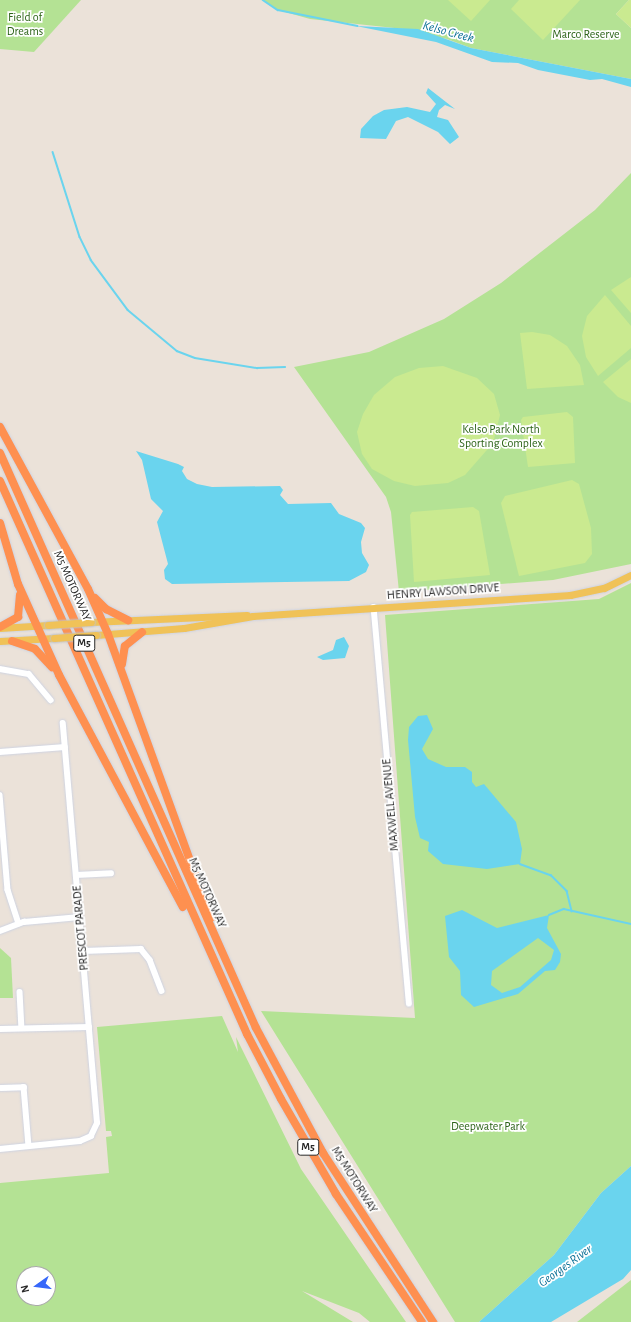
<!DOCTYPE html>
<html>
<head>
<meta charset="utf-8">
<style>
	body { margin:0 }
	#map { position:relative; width:631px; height:1322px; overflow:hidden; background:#ebe2d9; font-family:"Alegreya Sans",sans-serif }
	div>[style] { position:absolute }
	.green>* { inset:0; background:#b4e294 }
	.pitch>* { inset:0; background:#caea90 }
	.water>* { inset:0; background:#6ad4ee }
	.stream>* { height:1.5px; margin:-0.75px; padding:0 0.75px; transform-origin:0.75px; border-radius:0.75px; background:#6ad4ee }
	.roads { filter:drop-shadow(0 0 1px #ced3e1) drop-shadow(0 0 1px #ced3e1) }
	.minor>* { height:5.5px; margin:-2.75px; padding:0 2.75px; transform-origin:2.75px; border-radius:2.75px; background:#fff }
	.major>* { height:7px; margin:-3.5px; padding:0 3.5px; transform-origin:3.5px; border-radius:3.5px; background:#f0c258 }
	.highway>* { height:8px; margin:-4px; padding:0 4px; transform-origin:4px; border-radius:4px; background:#fe9050 }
	.bridges { filter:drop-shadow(0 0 1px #c3c3c3) drop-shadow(0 0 1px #c3c3c3) }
	.major-bridge>* { height:7px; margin:-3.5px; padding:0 3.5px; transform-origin:3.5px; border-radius:3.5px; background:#f0c258 }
	span { translate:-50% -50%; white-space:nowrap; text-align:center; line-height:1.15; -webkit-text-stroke:3.5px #fff; paint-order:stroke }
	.shield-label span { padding:1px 3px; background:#fff; border:1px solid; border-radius:3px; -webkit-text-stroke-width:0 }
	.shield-label { font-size:11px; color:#282828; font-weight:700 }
	.park-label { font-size:12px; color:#2d6419 }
	.street-label { font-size:12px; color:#282828 }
	.water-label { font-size:13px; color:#0d7197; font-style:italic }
	.north { position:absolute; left:16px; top:1266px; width:40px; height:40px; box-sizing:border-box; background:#fff; border:1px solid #a9a9a9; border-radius:50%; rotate:256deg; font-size:11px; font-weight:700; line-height:16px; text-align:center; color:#282828 }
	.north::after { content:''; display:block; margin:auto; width:14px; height:18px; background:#3768fa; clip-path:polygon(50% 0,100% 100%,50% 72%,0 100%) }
</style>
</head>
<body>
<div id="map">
	<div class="green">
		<div style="clip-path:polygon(0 0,81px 0,34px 52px,0 49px)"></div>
		<div style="clip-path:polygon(263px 0,629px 0,616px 14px,631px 28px,631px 79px,471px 48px,447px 39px,404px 29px,310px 19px,278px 10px)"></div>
		<div style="clip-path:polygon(631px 173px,631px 564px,553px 580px,399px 592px,391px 512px,386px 497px,294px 367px,369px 352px,444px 319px,501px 283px,595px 210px)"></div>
		<div style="clip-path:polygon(631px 583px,631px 1166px,601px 1193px,554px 1255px,479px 1322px,455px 1322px,261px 1011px,415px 1018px,385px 615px,599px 599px)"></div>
		<div style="clip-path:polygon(0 948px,11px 958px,13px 998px,0 998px)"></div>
		<div style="clip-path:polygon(evenodd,222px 1016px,238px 1052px,236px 1037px,301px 1169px,406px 1322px,370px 1322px,359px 1313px,302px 1291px,353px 1322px,0 1322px,0 1183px,109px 1173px,106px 1137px,112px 1136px,111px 1131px,106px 1131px,97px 1027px,222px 1016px,24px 1274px,48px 1274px,48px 1298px,24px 1298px,24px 1274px)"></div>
		<div style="clip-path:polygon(631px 1280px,631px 1322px,577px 1322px)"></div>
	</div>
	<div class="pitch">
		<div style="clip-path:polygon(448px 0,490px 0,471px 21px)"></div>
		<div style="clip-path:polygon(519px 0,580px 0,543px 40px,511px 9px)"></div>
		<div style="clip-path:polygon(629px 0,631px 0,631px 28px,616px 14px)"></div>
		<div style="clip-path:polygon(631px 277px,631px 313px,611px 290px)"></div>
		<div style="clip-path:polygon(605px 295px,631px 326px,631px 348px,598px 376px,586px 357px,582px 336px,587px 316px)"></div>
		<div style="clip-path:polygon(532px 332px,550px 335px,567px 346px,580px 365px,584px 385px,527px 389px,520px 333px)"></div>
		<div style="clip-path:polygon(631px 359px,631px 403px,618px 397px,603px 382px)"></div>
		<div style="clip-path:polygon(443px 366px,477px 378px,494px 394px,500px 415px,493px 443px,465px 475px,448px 483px,415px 486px,394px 481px,372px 469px,362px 454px,357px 432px,363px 414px,374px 395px,395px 377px,419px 368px)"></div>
		<div style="clip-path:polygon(567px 412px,573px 417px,575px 463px,528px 467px,521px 420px,523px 417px)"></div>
		<div style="clip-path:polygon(572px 480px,579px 484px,591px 528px,592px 554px,585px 563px,519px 576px,501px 503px,505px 496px)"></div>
		<div style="clip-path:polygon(473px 507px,479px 511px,490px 575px,414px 582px,410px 515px,412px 512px)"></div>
	</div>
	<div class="water">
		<div style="clip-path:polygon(356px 26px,418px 29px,471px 48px,631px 79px,631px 87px,602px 79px,590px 80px,538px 70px,518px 63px,492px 62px,436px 42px)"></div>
		<div style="clip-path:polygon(428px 88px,455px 109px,445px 105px,439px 110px,437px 117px,448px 120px,459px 137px,450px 144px,438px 132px,408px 117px,396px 121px,386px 139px,360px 138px,361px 129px,373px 116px,384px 110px,407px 107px,430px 112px,436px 104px,426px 93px)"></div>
		<div style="clip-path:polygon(136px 451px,178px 464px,184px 467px,182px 471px,187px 479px,197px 484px,212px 487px,280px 486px,283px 490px,280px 495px,288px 504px,331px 503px,339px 514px,361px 523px,365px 528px,361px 542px,362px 553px,369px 565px,366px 572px,349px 581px,172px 584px,165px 579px,164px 570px,168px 564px,157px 522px,163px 511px,151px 499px,142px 460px)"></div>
		<div style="clip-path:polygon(344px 637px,349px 646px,345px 658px,323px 660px,317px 657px,333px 650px,336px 640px)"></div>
		<div style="clip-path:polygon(427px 715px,433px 729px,422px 749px,428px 759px,446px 767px,465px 767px,472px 772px,472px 782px,476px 787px,484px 784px,516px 822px,522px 849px,520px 864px,487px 869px,443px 864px,428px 851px,429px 842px,420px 838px,415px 817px,408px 740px,409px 727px,418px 716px)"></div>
		<div style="clip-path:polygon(evenodd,462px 910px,497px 928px,549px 915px,547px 928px,561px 954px,560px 962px,555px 970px,545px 971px,518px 994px,474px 1007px,461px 995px,460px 971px,449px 957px,445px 916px,462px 910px,538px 938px,554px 950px,551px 960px,520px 987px,502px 993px,491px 985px,492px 971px,538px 938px)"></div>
		<div style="clip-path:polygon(631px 1166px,631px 1270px,623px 1279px,551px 1322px,479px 1322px,554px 1255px,601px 1193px)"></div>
	</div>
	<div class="stream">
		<div style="left:263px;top:0;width:18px;rotate:34deg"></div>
		<div style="left:278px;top:10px;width:81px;rotate:11.4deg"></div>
		<div style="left:53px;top:152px;width:89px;rotate:72.4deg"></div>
		<div style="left:80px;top:237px;width:25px;rotate:64deg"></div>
		<div style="left:91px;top:260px;width:62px;rotate:53.5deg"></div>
		<div style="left:128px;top:310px;width:64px;rotate:39.9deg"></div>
		<div style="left:177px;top:351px;width:19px;rotate:21deg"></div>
		<div style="left:195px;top:358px;width:63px;rotate:9.2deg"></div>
		<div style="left:257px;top:368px;width:28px;rotate:-2deg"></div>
		<div style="left:520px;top:864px;width:33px;rotate:20deg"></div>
		<div style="left:551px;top:875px;width:23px;rotate:45deg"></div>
		<div style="left:567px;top:891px;width:21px;rotate:76deg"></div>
		<div style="left:549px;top:915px;width:16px;rotate:-22deg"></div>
		<div style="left:564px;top:909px;width:69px;rotate:12.6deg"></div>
	</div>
	<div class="roads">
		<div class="minor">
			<div style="left:374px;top:607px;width:398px;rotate:84.9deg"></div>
			<div style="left:0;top:669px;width:29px;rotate:10deg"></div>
			<div style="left:29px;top:674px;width:34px;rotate:50deg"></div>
			<div style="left:0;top:752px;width:65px;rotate:-4.4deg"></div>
			<div style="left:0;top:795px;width:95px;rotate:85.2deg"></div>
			<div style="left:8px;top:890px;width:35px;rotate:72deg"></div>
			<div style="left:76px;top:875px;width:35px;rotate:-3deg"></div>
			<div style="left:0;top:931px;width:26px;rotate:-21deg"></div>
			<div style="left:24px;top:922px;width:56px;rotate:-5.1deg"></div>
			<div style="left:83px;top:951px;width:58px;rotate:-2deg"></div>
			<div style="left:141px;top:949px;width:14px;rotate:51deg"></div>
			<div style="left:150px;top:960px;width:33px;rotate:69deg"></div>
			<div style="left:20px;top:992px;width:36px;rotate:87deg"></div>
			<div style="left:0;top:1029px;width:89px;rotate:-1.3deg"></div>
			<div style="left:1px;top:1088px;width:23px;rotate:-2deg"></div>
			<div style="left:24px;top:1087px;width:59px;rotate:85.2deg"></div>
			<div style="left:0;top:1149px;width:80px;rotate:-5.7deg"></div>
			<div style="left:80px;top:1141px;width:12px;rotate:-24deg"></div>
			<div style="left:91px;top:1136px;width:14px;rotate:-65deg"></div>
			<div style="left:97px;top:1123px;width:401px;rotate:-94.9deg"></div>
		</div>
		<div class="major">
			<div style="left:91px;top:622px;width:156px;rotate:-2.6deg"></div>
			<div style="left:0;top:628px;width:48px;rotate:-3.6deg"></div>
			<div style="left:96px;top:635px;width:88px;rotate:-4.5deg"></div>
			<div style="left:184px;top:628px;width:70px;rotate:-9.9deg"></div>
			<div style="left:253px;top:616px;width:318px;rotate:-3.8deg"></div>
			<div style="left:570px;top:595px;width:35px;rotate:-12deg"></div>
			<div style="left:604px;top:588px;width:30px;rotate:-26deg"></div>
			<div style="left:0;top:641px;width:54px;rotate:-3.2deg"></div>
		</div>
		<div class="highway">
			<div style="left:0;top:427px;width:184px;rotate:61.5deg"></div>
			<div style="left:88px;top:589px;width:49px;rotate:66deg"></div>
			<div style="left:108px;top:634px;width:302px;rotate:70.1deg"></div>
			<div style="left:0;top:453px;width:629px;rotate:66deg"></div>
			<div style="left:256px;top:1028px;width:142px;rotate:61.8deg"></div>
			<div style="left:323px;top:1153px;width:202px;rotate:56.9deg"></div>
			<div style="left:0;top:481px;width:606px;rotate:65.93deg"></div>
			<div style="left:247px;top:1034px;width:73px;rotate:62.4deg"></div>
			<div style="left:281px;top:1099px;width:110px;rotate:59.9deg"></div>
			<div style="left:336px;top:1194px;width:154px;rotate:56.1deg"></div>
			<div style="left:0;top:523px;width:64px;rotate:73.6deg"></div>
			<div style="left:18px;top:584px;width:100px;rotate:65.7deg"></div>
			<div style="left:59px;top:675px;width:263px;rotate:61.9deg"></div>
			<div style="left:95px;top:598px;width:16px;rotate:45deg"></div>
			<div style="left:106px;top:609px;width:25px;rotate:27deg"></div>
			<div style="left:0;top:627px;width:21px;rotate:-29deg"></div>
			<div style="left:18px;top:617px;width:22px;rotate:-85deg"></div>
			<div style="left:12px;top:641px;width:24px;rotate:19deg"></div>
			<div style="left:35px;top:649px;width:25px;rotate:47deg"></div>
			<div style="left:122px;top:664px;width:18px;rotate:-81deg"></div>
			<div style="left:125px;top:646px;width:22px;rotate:-39deg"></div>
		</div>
	</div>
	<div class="bridges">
		<div class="major-bridge">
			<div style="left:48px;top:625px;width:43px;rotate:-4deg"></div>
			<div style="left:54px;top:638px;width:42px;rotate:-4.1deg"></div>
		</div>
	</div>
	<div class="shield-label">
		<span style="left:84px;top:643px">M5</span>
		<span style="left:308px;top:1147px">M5</span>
	</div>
	<div class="park-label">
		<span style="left:25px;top:25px">Field of<br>Dreams</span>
		<span style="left:586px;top:35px">Marco Reserve</span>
		<span style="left:501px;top:437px">Kelso Park North<br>Sporting Complex</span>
		<span style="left:488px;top:1127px">Deepwater Park</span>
	</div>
	<div class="street-label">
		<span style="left:72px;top:586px;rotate:66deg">M5 MOTORWAY</span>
		<span style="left:443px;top:592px;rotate:-4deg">HENRY LAWSON DRIVE</span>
		<span style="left:391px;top:805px;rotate:-95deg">MAXWELL AVENUE</span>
		<span style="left:207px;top:893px;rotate:66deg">M5 MOTORWAY</span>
		<span style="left:81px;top:928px;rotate:-95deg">PRESCOT PARADE</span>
		<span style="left:354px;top:1180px;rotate:58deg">M5 MOTORWAY</span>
	</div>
	<div class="water-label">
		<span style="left:448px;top:33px;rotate:15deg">Kelso Creek</span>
		<span style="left:566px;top:1267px;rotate:-36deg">Georges River</span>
	</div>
	<div class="north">N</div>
</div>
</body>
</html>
